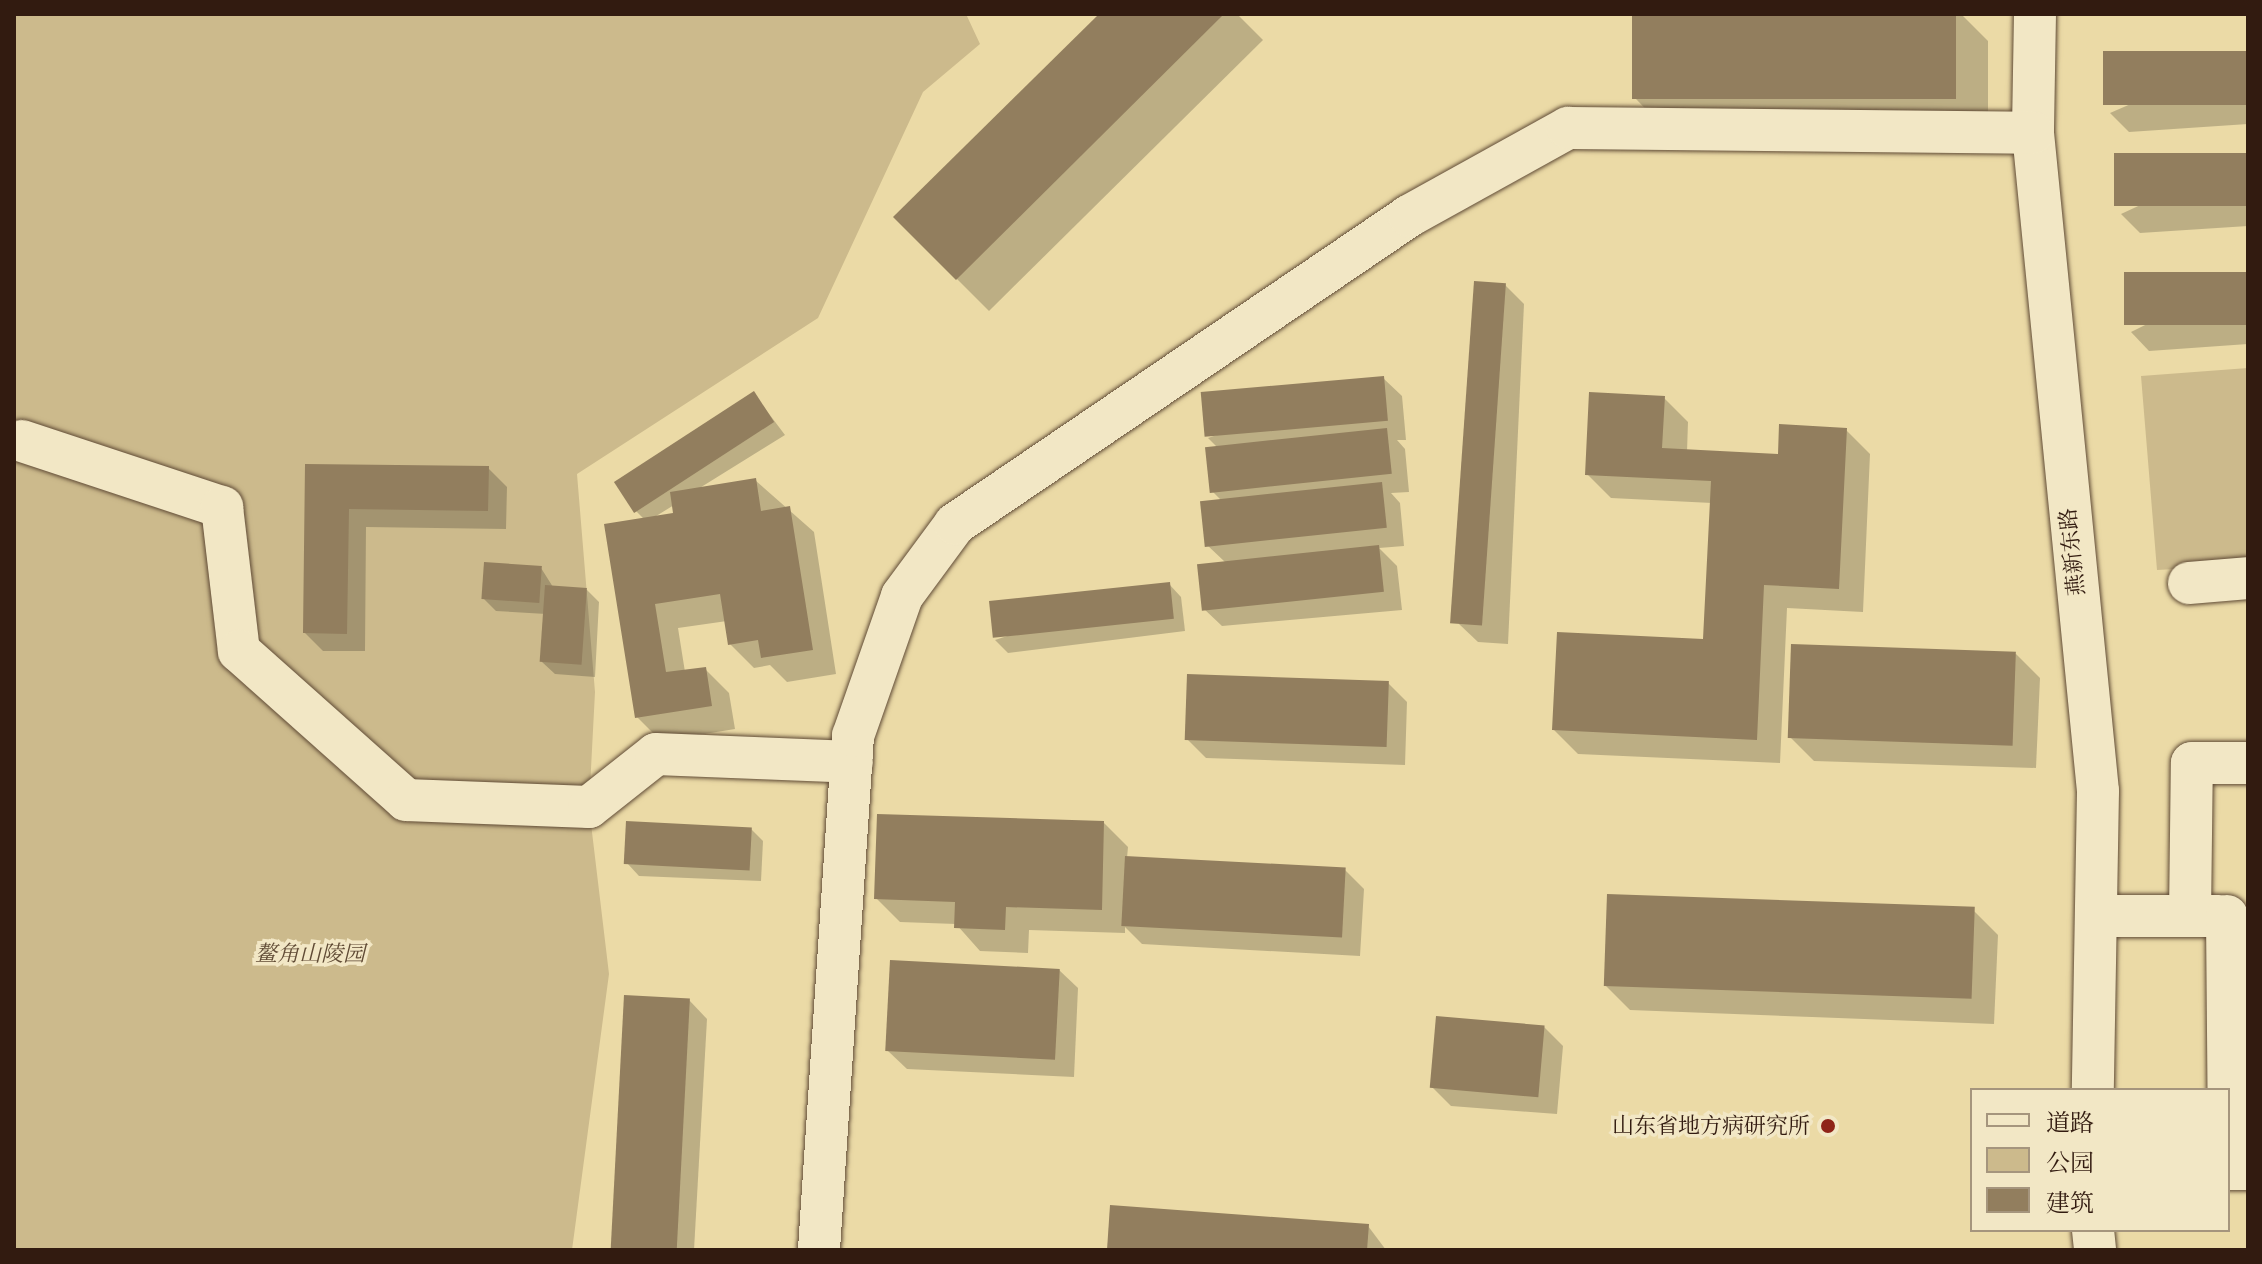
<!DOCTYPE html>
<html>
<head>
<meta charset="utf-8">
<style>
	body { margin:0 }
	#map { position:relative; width:2262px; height:1264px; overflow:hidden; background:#ebdaa6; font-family:"Libre Caslon Text","Noto Serif SC",serif }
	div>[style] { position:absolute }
	.green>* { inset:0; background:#ccba8c }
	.shadow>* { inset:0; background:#0003 }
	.building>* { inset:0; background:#927e5e; transform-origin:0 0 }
	.roads { filter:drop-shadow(0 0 2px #604b36) drop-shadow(0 0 2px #604b36) }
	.minor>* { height:42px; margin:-21px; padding:0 21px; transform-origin:21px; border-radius:21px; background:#f2e7c5 }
	.dots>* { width:22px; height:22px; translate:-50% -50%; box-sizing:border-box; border:4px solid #f2e7c5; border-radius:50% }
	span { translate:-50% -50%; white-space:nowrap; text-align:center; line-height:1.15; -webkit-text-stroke:7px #f2e7c5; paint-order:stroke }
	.street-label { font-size:22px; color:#321b10 }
	.park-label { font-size:22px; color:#604b35; font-style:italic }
	.poi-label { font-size:22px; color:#321b10 }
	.right { translate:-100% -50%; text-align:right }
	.frame { position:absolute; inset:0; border:16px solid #321b10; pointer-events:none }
	.legend { position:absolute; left:1970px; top:1088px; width:260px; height:144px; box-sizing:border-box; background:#f2e7c5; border:2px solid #a5957d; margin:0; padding:10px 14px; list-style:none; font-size:24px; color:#321b10 }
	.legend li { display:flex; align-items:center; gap:16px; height:40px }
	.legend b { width:40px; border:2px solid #a5957d }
</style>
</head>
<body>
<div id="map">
	<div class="green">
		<div style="clip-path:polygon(14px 14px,966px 14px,980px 44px,923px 92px,818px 318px,577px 474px,595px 692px,589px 807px,609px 974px,572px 1250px,14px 1250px)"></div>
		<div style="clip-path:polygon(2248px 368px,2248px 565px,2157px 570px,2141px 376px)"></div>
	</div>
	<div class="shadow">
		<div style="clip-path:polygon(1101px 14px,1237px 14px,1263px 40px,989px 311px,895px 217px)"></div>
		<div style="clip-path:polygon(1634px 14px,1961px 14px,1988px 41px,1988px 129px,1667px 131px,1635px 98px)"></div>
		<div style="clip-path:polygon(2248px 53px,2248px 124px,2129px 132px,2110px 113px)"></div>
		<div style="clip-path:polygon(2248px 155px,2248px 226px,2140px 233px,2121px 214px)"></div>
		<div style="clip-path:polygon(2248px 274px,2248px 344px,2149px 351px,2131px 332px)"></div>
		<div style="clip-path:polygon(1505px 285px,1524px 304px,1508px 644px,1478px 642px,1459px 624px)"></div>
		<div style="clip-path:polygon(1383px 378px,1402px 396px,1406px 440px,1397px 440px,1405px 449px,1409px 492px,1391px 493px,1400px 503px,1404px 546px,1379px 548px,1397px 566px,1402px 610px,1222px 626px,1203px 608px,1225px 562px,1206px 544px,1220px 499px,1211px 490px,1216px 446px,1208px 438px)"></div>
		<div style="clip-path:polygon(evenodd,754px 394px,785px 435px,698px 489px,755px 480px,814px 532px,836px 674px,787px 682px,770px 665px,754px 668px,730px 644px,727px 621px,678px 628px,685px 672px,705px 669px,729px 693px,735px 729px,661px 741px,637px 717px,644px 519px,634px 509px,754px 394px,674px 505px,676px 514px,653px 518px,674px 505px)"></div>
		<div style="clip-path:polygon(1664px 398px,1688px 422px,1687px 452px,1780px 456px,1846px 430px,1870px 454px,1863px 612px,1787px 608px,1780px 763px,1578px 754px,1554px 730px,1705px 641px,1712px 503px,1611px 498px,1587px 474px)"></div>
		<div style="clip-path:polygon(307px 466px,488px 468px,507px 487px,506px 529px,366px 527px,365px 651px,323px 651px,305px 633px)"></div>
		<div style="clip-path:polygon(541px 568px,553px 587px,587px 590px,599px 602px,595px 677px,555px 674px,542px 662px,546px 614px,496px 611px,484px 599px)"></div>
		<div style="clip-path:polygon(1169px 584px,1181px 597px,1185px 631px,1008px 653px,995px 640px)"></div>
		<div style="clip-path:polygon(2016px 654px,2040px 678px,2036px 768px,1814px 761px,1790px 737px)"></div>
		<div style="clip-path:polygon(1388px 683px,1407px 702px,1405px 765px,1206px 758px,1187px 739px)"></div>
		<div style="clip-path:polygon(1104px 823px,1128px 847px,1127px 858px,1345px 870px,1364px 889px,1360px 956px,1142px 944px,1125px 927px,1125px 933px,1029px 930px,1028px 953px,980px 951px,956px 924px,900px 922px,876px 898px)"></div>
		<div style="clip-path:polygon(751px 829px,763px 841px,761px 881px,639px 876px,627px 863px)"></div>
		<div style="clip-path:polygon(1974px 911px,1998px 935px,1994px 1024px,1630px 1010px,1606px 986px)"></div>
		<div style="clip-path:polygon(1059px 970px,1078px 988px,1074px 1077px,907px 1069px,888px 1051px)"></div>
		<div style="clip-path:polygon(689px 1000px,707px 1019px,694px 1250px,611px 1250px)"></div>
		<div style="clip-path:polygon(1544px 1027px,1563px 1046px,1557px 1114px,1451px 1106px,1432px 1087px)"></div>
		<div style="clip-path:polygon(1368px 1226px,1386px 1250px,1109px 1250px)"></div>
	</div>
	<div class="building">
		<div style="clip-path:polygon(1099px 14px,1224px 14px,956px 280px,893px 217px)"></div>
		<div style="left:1632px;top:14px;width:324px;height:85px"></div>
		<div style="left:2248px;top:51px;width:54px;height:145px;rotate:90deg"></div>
		<div style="left:2248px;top:153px;width:53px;height:134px;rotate:90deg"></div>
		<div style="left:2248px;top:272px;width:53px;height:124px;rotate:90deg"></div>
		<div style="left:1474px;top:281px;width:32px;height:343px;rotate:4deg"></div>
		<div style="left:1384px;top:376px;width:45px;height:184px;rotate:85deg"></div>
		<div style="left:754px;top:391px;width:37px;height:167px;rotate:57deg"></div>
		<div style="clip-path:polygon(1589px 392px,1665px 396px,1662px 448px,1778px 454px,1779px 424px,1847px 428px,1839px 589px,1764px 585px,1757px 740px,1552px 730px,1557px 632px,1703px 639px,1711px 481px,1585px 475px)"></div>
		<div style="left:1387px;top:428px;width:46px;height:183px;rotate:84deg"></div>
		<div style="clip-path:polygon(305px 464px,489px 466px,488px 511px,349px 509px,347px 634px,303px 633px)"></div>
		<div style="clip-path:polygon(756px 478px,761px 511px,790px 506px,813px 650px,761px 658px,758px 640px,728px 645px,720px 594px,655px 604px,666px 672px,706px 667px,712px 706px,635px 718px,604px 524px,673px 513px,670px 492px)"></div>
		<div style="left:1382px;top:482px;width:46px;height:183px;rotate:84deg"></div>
		<div style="left:1379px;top:545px;width:47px;height:183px;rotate:84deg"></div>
		<div style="left:484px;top:562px;width:58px;height:37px;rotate:4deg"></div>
		<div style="left:1170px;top:582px;width:37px;height:182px;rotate:84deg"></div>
		<div style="left:545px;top:585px;width:42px;height:77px;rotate:4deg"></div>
		<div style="left:1791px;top:644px;width:225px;height:94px;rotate:2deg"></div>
		<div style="left:1187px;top:674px;width:202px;height:66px;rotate:2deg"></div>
		<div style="clip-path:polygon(877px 814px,1104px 821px,1102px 910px,1006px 907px,1005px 930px,954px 928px,955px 902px,874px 899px)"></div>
		<div style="left:626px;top:821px;width:126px;height:43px;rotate:3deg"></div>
		<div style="left:1125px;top:856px;width:221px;height:70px;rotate:3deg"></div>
		<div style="left:1607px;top:894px;width:368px;height:92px;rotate:2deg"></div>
		<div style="left:890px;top:960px;width:170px;height:91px;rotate:3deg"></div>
		<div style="left:624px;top:995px;width:66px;height:255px;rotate:3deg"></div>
		<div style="left:1436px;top:1016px;width:109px;height:72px;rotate:5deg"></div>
		<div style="clip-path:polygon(1110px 1205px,1369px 1224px,1367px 1250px,1107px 1250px)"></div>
	</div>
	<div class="roads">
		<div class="minor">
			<div style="left:2035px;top:14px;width:119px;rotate:91deg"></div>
			<div style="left:2033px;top:133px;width:661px;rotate:84.36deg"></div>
			<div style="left:2098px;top:791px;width:299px;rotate:91deg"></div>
			<div style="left:22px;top:441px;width:211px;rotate:18.3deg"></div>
			<div style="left:222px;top:507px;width:145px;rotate:83.3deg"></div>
			<div style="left:239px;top:651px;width:224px;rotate:41.7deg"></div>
			<div style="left:406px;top:800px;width:183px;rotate:2.2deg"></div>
			<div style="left:589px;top:807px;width:85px;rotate:-38.3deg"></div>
			<div style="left:656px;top:754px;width:196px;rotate:2.3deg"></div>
			<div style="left:2189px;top:583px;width:59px;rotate:-4.8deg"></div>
			<div style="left:2096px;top:916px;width:123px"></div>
			<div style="left:2190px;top:916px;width:153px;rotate:-89.3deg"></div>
			<div style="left:2192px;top:763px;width:56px"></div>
			<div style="left:2227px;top:916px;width:253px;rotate:89.5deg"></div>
			<div style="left:2229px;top:1169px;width:19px"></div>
			<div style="left:2093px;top:1230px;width:20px;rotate:84deg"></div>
			<div style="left:819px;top:1249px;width:514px;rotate:-86.21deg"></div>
			<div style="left:853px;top:736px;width:148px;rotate:-70.7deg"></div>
			<div style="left:902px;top:596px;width:89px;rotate:-53.6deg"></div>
			<div style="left:955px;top:524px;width:549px;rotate:-34.15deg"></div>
			<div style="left:1409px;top:216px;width:182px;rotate:-29deg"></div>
			<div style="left:1568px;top:128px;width:465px;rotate:0.6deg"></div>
		</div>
	</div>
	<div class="dots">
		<div style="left:1828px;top:1126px;background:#8f2418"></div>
	</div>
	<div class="street-label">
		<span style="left:2072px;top:552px;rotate:-96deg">燕新东路</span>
	</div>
	<div class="park-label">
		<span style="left:310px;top:954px">鳌角山陵园</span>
	</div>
	<div class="poi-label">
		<span class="right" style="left:1810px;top:1126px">山东省地方病研究所</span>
	</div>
	<div class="frame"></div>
	<ul class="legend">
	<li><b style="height:10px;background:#f2e7c5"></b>道路</li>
	<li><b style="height:22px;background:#ccba8c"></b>公园</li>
	<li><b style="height:22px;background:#927e5e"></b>建筑</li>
	</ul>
</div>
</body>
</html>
